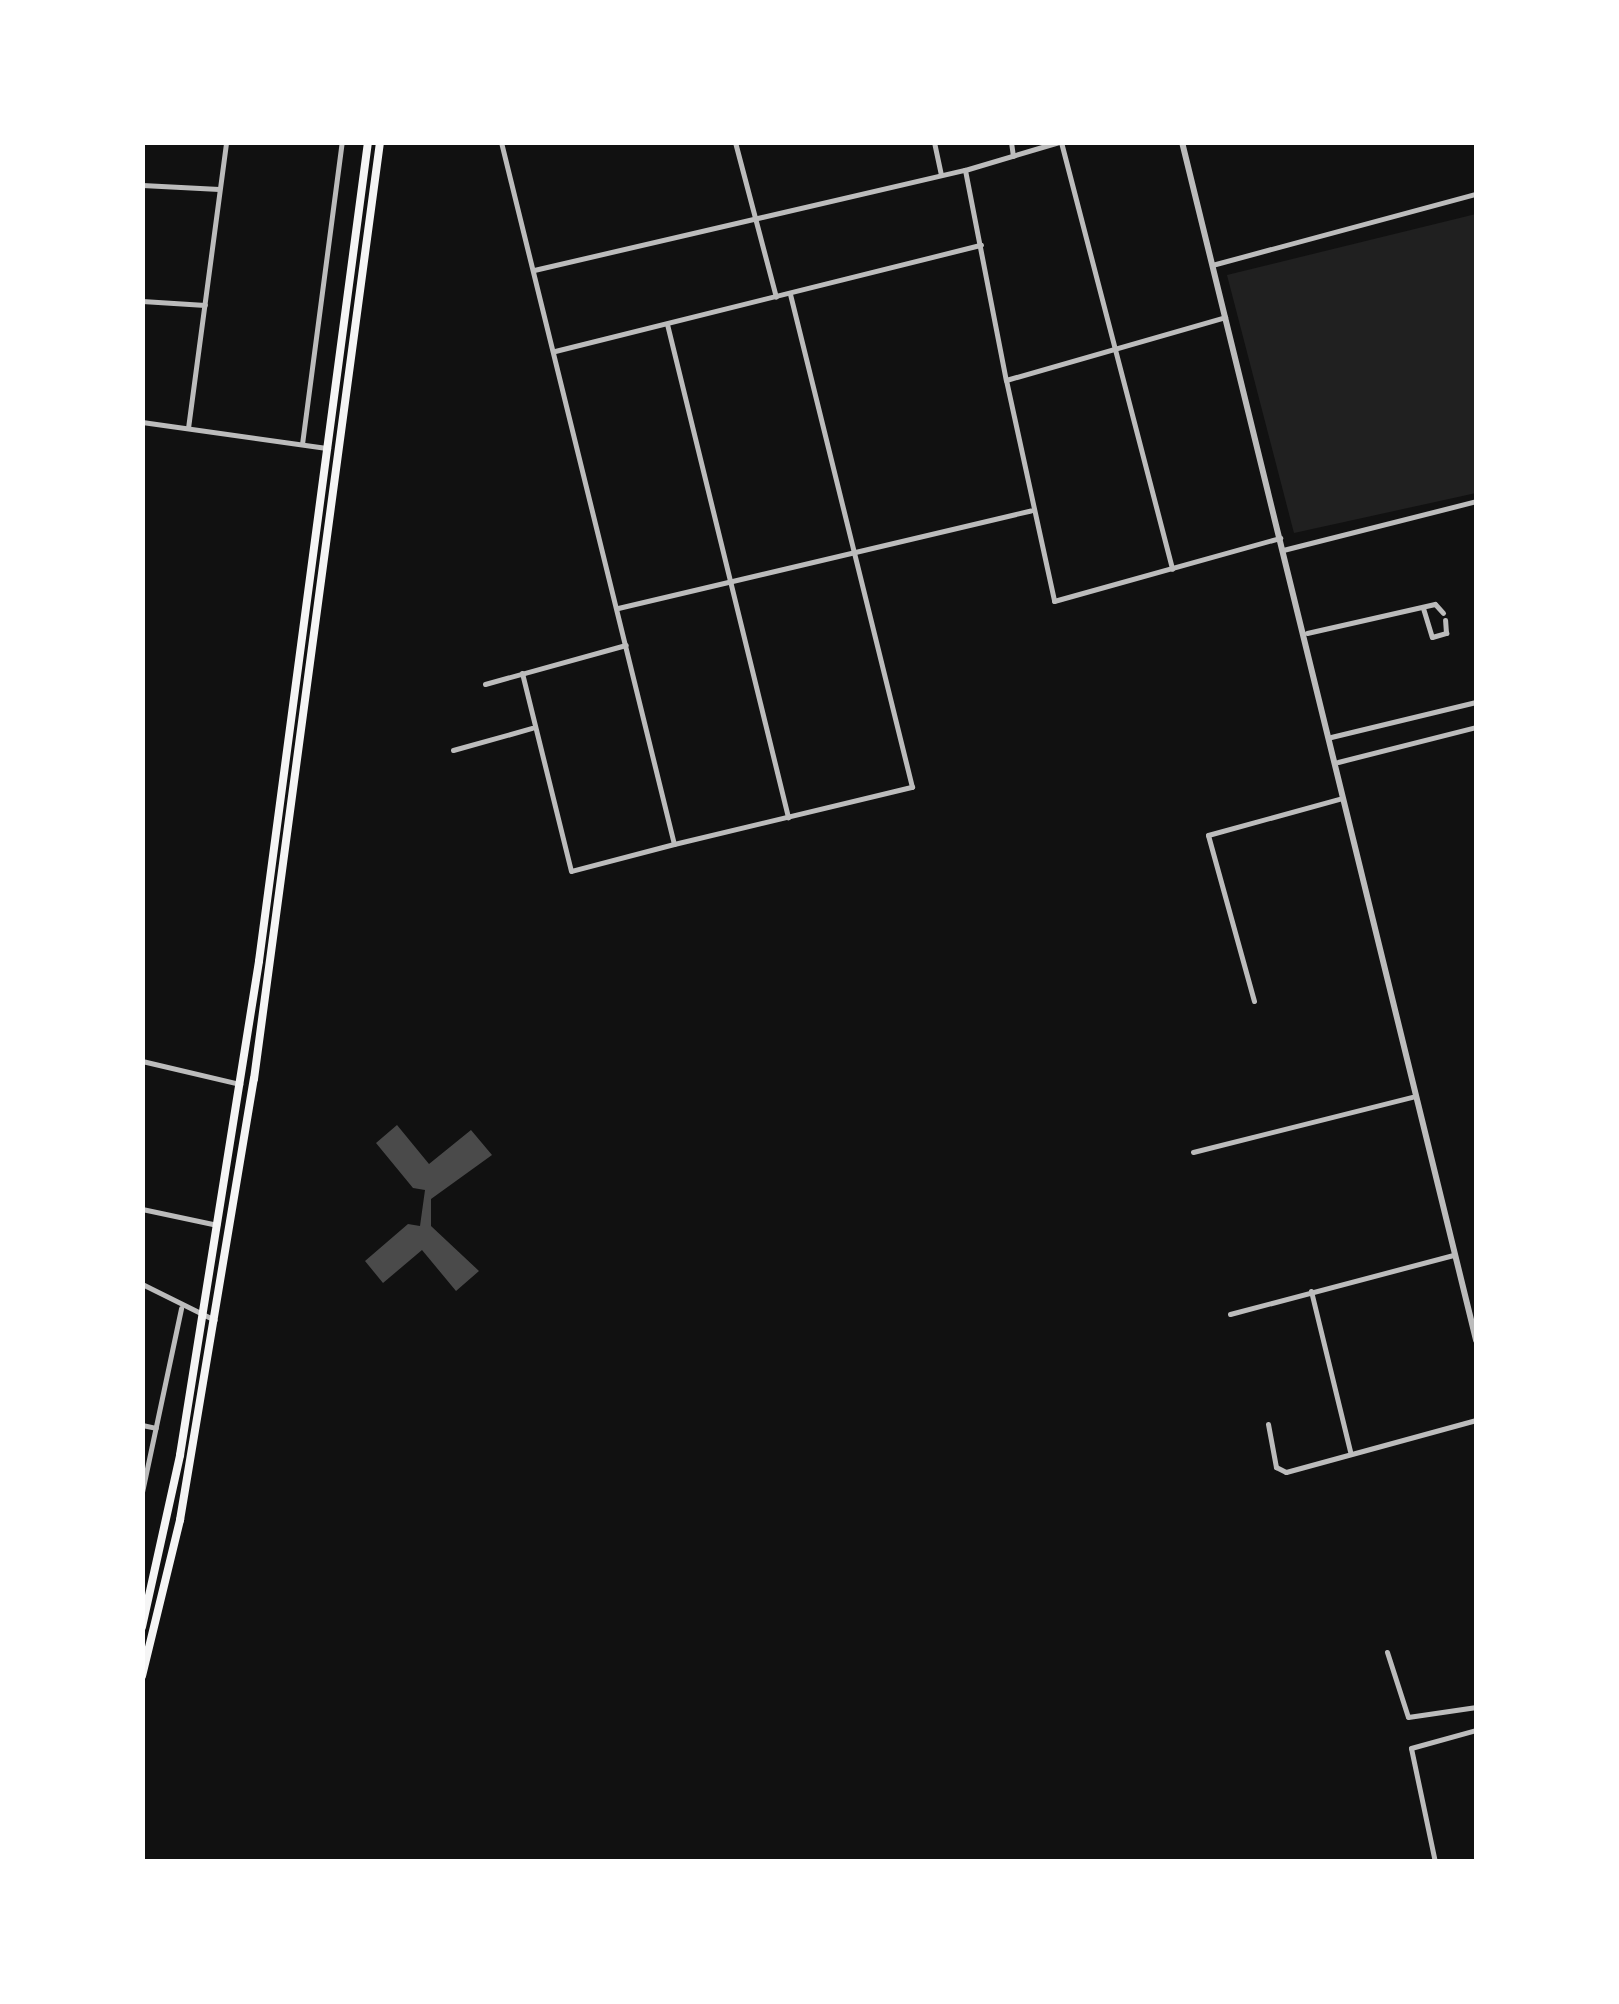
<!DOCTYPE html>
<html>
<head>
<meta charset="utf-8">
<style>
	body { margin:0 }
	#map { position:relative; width:1619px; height:2004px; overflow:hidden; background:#111; font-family:"Open Sans",sans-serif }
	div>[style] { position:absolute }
	.green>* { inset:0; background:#202020 }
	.building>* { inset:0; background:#4a4a4a }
	.minor>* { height:5px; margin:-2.5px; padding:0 2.5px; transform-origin:2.5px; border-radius:2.5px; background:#bcbcbc }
	.tertiary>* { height:6px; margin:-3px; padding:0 3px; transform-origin:3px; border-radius:3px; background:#bcbcbc }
	.secondary>* { height:8px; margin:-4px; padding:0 4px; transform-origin:4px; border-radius:4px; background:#f5f5f5 }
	span { translate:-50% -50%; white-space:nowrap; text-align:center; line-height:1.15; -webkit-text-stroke:8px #fff; paint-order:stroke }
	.frame { position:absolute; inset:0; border:145px solid #fff; pointer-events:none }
</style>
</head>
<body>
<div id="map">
	<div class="green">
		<div style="clip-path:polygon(1476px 214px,1476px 493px,1294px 533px,1227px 275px)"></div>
	</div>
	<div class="building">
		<div style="clip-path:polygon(397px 1125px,429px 1164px,471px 1130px,492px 1155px,431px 1199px,431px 1226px,479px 1271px,456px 1291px,422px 1250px,383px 1283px,365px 1261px,408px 1224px,420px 1226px,425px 1190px,413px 1188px,376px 1143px)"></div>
	</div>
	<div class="minor">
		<div style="left:501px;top:142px;width:723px;rotate:76.16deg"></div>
		<div style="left:674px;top:844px;width:106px;rotate:165.3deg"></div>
		<div style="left:571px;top:871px;width:204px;rotate:-103.9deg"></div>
		<div style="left:649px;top:142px;width:39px"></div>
		<div style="left:735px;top:142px;width:160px;rotate:75.2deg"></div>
		<div style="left:934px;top:142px;width:33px;rotate:78deg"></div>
		<div style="left:1011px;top:142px;width:14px;rotate:82deg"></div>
		<div style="left:1061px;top:142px;width:441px;rotate:75.4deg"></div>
		<div style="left:965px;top:170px;width:98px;rotate:-16.6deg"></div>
		<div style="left:142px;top:185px;width:77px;rotate:3deg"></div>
		<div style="left:1212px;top:265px;width:273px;rotate:-15.1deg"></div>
		<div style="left:534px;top:270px;width:442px;rotate:-13.1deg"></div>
		<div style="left:965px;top:170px;width:214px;rotate:79deg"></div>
		<div style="left:1006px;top:380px;width:228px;rotate:-16deg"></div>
		<div style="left:142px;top:301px;width:63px;rotate:3.6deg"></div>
		<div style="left:667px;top:324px;width:508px;rotate:76.21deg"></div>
		<div style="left:555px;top:351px;width:439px;rotate:-14deg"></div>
		<div style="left:1006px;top:380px;width:226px;rotate:77.7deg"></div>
		<div style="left:1054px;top:601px;width:235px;rotate:-15.6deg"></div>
		<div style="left:142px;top:422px;width:188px;rotate:8deg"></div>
		<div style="left:188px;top:428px;width:289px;rotate:-82.4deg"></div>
		<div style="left:302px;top:444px;width:305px;rotate:-82.5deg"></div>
		<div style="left:1283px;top:550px;width:199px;rotate:-14.2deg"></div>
		<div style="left:618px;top:608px;width:424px;rotate:-13.3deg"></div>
		<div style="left:1423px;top:608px;width:30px;rotate:73deg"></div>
		<div style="left:1432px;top:637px;width:15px;rotate:-16deg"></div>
		<div style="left:1446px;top:633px;width:13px;rotate:-94deg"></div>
		<div style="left:1307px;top:633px;width:131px;rotate:-12.8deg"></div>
		<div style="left:1435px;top:604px;width:12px;rotate:48deg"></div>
		<div style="left:485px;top:684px;width:146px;rotate:-15.5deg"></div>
		<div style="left:1331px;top:737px;width:149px;rotate:-13.6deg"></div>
		<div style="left:453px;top:750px;width:82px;rotate:-15.6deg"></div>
		<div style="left:1338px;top:762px;width:142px;rotate:-14.2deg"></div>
		<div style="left:674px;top:844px;width:245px;rotate:-13.5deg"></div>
		<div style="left:912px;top:787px;width:508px;rotate:-103.9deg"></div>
		<div style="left:1254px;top:1001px;width:172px;rotate:-105.5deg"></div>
		<div style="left:1208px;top:835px;width:139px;rotate:-15.4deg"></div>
		<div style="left:142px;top:1061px;width:101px;rotate:13.2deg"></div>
		<div style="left:1193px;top:1152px;width:226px;rotate:-14.1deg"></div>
		<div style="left:142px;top:1209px;width:77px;rotate:12deg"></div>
		<div style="left:142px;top:1284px;width:81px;rotate:26.3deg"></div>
		<div style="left:1311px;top:1291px;width:165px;rotate:76.3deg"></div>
		<div style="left:1230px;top:1314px;width:232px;rotate:-14.8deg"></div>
		<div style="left:1268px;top:1424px;width:44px;rotate:79.5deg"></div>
		<div style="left:1276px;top:1467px;width:11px;rotate:27deg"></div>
		<div style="left:1286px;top:1472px;width:197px;rotate:-15.3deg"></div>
		<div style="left:142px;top:1425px;width:14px;rotate:12deg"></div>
		<div style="left:142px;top:1492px;width:188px;rotate:-78deg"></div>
		<div style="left:1387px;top:1652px;width:68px;rotate:72.1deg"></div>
		<div style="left:1408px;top:1717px;width:69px;rotate:-8.4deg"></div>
		<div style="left:1435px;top:1862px;width:116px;rotate:-101.9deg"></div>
		<div style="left:1411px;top:1748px;width:67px;rotate:-15.5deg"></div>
	</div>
	<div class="tertiary">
		<div style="left:1182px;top:142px;width:1234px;rotate:76.21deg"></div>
	</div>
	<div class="secondary">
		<div style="left:142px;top:1627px;width:176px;rotate:-77.5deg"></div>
		<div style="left:180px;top:1455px;width:500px;rotate:-80.91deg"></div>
		<div style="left:259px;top:961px;width:826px;rotate:-82.42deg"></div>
		<div style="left:142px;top:1676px;width:161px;rotate:-76.3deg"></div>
		<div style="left:180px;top:1520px;width:447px;rotate:-80.5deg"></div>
		<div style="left:254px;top:1079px;width:945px;rotate:-82.34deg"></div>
	</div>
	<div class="frame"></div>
</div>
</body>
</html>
